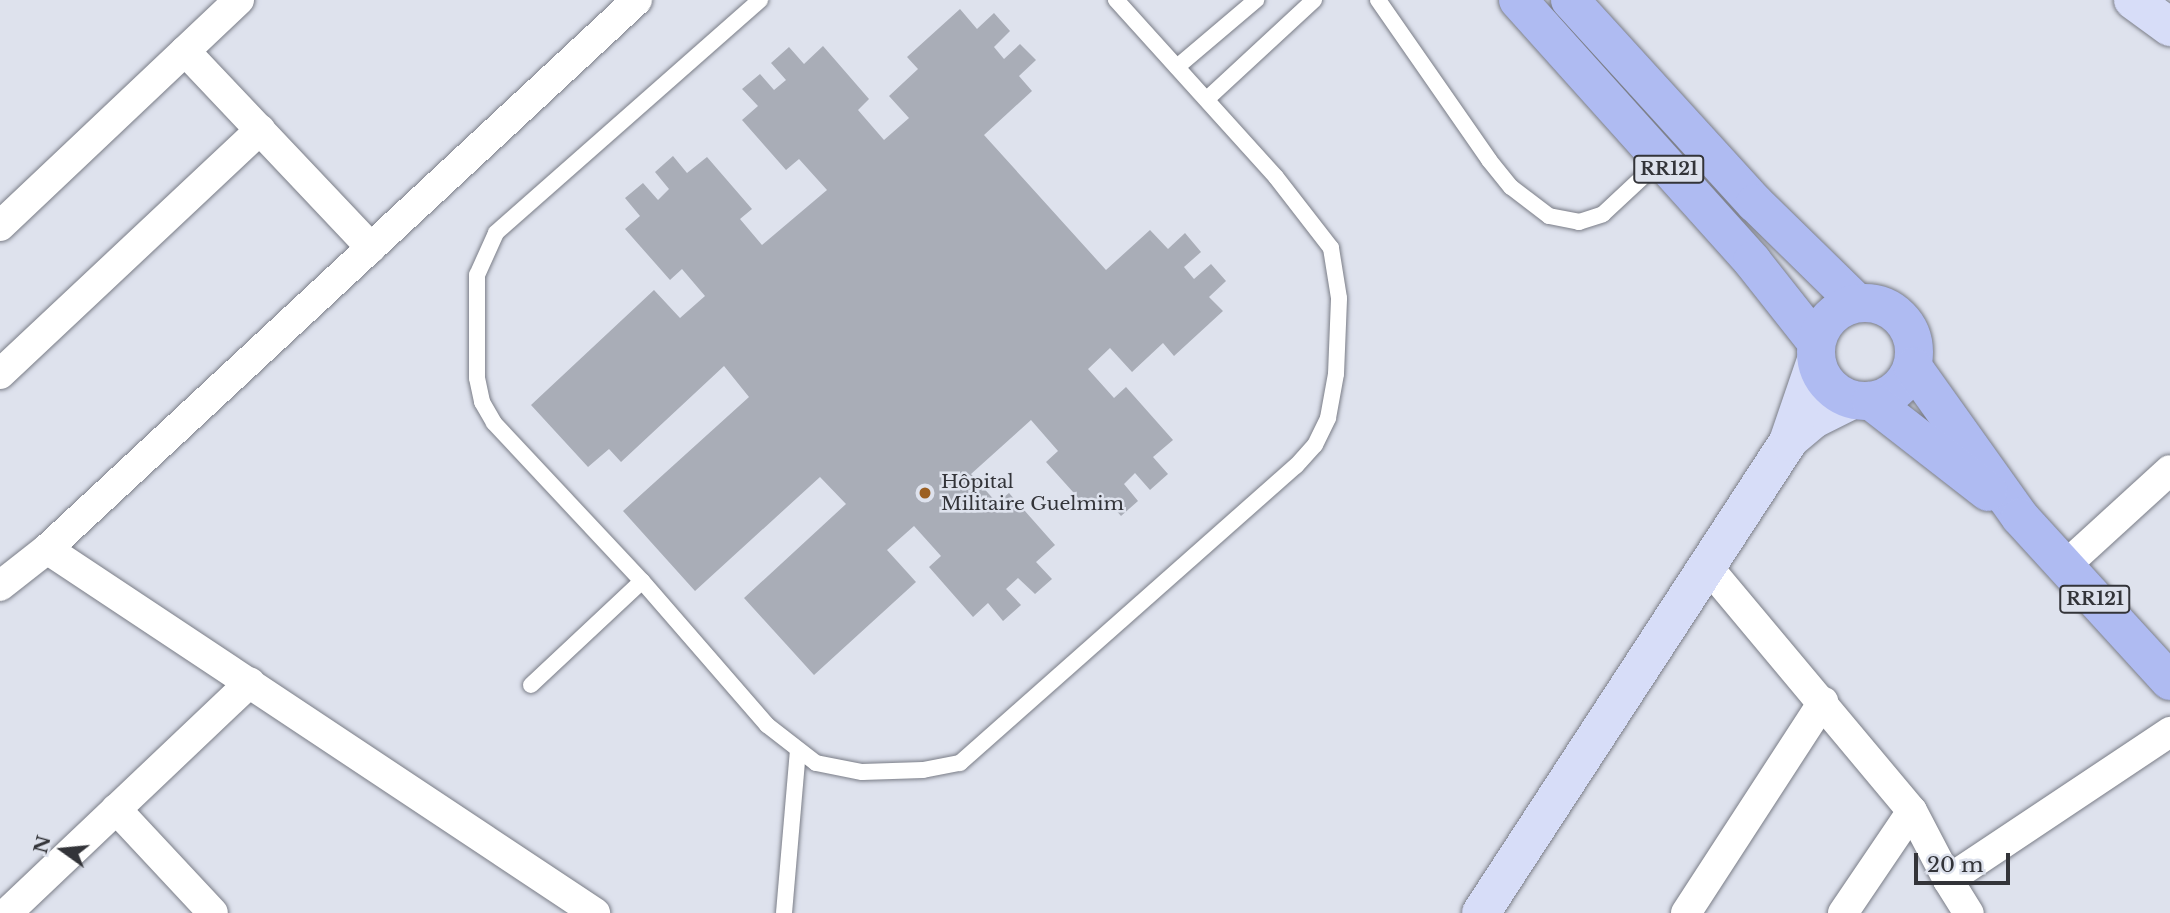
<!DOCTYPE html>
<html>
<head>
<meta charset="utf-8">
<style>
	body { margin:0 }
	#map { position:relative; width:2170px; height:913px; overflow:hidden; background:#dee2ed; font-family:"Libre Baskerville",serif }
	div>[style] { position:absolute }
	.building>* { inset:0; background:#a9adb7 }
	.roads { filter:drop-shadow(0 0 2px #7a7d87) drop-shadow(0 0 2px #7a7d87) }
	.lane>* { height:16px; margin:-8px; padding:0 8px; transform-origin:8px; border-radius:8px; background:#fff }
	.street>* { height:30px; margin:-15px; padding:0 15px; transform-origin:15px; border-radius:15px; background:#fff }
	.secondary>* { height:38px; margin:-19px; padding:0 19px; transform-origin:19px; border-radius:19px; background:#d7ddf8 }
	.primary>* { height:38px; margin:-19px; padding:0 19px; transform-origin:19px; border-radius:19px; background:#afbbf2 }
	.primary>.ring { margin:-19px; padding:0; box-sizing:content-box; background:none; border:38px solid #afbbf2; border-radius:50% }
	.dots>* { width:19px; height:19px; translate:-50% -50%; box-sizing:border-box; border:4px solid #dee2ed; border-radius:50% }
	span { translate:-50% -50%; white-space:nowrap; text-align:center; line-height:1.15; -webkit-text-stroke:5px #dee2ed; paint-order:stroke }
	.shield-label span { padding:2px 5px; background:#dee2ed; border:2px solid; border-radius:5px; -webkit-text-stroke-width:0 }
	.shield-label { font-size:18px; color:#333439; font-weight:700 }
	.poi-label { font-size:19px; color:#333439 }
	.left { translate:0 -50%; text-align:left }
	.north { position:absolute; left:28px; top:815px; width:70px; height:70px; -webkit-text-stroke:5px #dee2ed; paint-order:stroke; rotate:285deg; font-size:19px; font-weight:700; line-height:28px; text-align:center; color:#333439 }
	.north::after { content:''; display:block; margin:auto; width:24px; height:32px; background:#333439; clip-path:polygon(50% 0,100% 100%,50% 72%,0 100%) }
	.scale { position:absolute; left:1914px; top:853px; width:96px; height:32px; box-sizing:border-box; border:4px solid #333439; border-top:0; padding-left:9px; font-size:21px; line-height:24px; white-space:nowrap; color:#333439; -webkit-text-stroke:5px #dee2ed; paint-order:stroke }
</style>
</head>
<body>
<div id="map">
	<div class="building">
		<div style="clip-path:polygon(960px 9px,977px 29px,994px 13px,1010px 31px,994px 47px,1004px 59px,1020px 44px,1036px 60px,1019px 76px,1032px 91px,984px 135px,1106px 270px,1150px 230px,1168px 249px,1185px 233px,1201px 252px,1184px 267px,1194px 279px,1211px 264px,1226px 281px,1209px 297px,1223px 311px,1174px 356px,1163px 343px,1132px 372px,1110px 348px,1088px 369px,1114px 398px,1126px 387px,1173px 440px,1153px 457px,1168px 474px,1150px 490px,1135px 473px,1124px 484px,1138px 501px,1121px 516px,1106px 499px,1091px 512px,1046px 462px,1058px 451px,1031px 420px,971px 474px,997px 503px,1009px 493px,1055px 545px,1036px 562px,1052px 579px,1035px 594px,1018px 578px,1006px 589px,1021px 605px,1003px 621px,988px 603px,973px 617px,929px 567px,941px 556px,914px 526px,887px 550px,916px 582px,814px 675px,744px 598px,846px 504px,820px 477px,695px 591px,623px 511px,749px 397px,724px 366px,621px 462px,609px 449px,588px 467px,531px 405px,654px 290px,680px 318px,705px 296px,682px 269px,670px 280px,625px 229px,640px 216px,625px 198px,643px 183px,658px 200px,669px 189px,655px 172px,673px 156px,687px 173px,707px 157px,752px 209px,740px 219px,762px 245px,827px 190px,799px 159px,786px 170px,742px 120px,758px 106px,742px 89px,760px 74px,774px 90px,786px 80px,771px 63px,789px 47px,804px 64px,823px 46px,869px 99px,858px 110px,884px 140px,909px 118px,889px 96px,918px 69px,907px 57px)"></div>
	</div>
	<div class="roads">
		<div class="lane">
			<div style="left:760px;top:0;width:352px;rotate:138.6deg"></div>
			<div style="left:496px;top:233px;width:46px;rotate:114.3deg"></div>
			<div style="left:477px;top:275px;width:103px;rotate:90deg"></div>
			<div style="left:477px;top:378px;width:25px;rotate:78deg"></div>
			<div style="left:482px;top:402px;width:24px;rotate:60deg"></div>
			<div style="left:494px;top:423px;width:216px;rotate:46.9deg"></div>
			<div style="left:642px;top:581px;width:191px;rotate:49deg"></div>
			<div style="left:767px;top:725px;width:62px;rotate:37.8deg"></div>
			<div style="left:816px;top:763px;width:47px;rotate:11.1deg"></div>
			<div style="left:862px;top:772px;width:61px;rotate:-1.9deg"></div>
			<div style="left:923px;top:770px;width:38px;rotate:-11deg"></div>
			<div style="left:960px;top:763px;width:448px;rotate:-41.5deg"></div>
			<div style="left:1296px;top:466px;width:28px;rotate:-48deg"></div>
			<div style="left:1315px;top:445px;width:30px;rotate:-64deg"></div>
			<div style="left:1328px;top:418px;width:45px;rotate:-79.7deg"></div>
			<div style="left:1336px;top:374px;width:76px;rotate:-87.7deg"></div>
			<div style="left:1339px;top:298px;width:51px;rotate:-99.1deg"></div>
			<div style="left:1331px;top:248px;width:90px;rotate:-127.8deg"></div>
			<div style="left:1276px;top:177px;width:239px;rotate:-132.1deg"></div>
			<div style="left:1378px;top:0;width:195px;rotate:55.2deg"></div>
			<div style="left:1489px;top:160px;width:35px;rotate:51deg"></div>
			<div style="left:1511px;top:187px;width:48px;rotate:37.3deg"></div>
			<div style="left:1549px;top:216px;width:31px;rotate:11deg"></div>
			<div style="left:1579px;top:222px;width:25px;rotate:-18deg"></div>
			<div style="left:1603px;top:214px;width:79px;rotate:-43deg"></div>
			<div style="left:1177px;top:67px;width:104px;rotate:-40.3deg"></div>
			<div style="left:1207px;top:99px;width:146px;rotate:-42.8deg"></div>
			<div style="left:531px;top:685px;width:152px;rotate:-43.1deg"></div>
			<div style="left:784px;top:913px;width:163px;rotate:-85.1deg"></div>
		</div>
		<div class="street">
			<div style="left:185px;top:51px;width:271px;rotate:46.6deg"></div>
			<div style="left:0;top:226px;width:329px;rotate:-43.4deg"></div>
			<div style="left:0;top:374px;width:357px;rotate:-43.2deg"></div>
			<div style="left:47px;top:549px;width:658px;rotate:33.59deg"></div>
			<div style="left:1707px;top:566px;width:319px;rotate:50.1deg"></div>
			<div style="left:1912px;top:811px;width:78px;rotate:62.4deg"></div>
			<div style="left:1948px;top:880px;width:267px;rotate:-33.7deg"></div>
			<div style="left:2065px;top:566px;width:142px;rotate:-42.4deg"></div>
			<div style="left:0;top:586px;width:60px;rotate:-38.2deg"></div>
			<div style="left:47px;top:549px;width:806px;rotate:-42.94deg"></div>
			<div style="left:116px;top:809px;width:142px;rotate:47deg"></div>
			<div style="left:1948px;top:880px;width:39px;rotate:58deg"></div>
			<div style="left:7px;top:913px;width:335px;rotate:-43.5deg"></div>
			<div style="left:1686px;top:913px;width:252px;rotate:-57deg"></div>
			<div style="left:1843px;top:913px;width:123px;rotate:-55.9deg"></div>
		</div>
		<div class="secondary">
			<div style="left:2133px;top:0;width:46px;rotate:36.1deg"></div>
			<div style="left:1789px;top:440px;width:33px;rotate:-40deg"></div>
			<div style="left:1814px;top:419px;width:42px;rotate:-26.6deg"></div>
			<div style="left:1481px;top:913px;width:562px;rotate:-56.9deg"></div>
			<div style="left:1788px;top:442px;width:87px;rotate:-71.1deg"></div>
		</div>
		<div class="primary">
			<div style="left:1518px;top:0;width:351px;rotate:48.1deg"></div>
			<div style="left:1752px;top:261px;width:103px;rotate:51.7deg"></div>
			<div style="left:1570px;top:0;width:275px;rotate:47.7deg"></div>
			<div style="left:1755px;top:203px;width:141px;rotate:44.4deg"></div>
			<div class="ring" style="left:1816px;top:303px;width:60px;height:60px"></div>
			<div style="left:1913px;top:367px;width:184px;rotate:54.5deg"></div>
			<div style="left:2020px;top:517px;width:222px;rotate:47.6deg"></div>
			<div style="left:1871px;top:401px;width:148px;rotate:37.9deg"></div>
		</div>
	</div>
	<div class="dots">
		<div style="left:925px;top:493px;background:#9c6022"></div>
	</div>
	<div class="shield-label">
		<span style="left:1669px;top:169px">RR121</span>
		<span style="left:2095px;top:599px">RR121</span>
	</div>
	<div class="poi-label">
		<span class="left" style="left:941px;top:493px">Hôpital<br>Militaire Guelmim</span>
	</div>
	<div class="north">N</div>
	<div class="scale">20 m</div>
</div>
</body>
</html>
